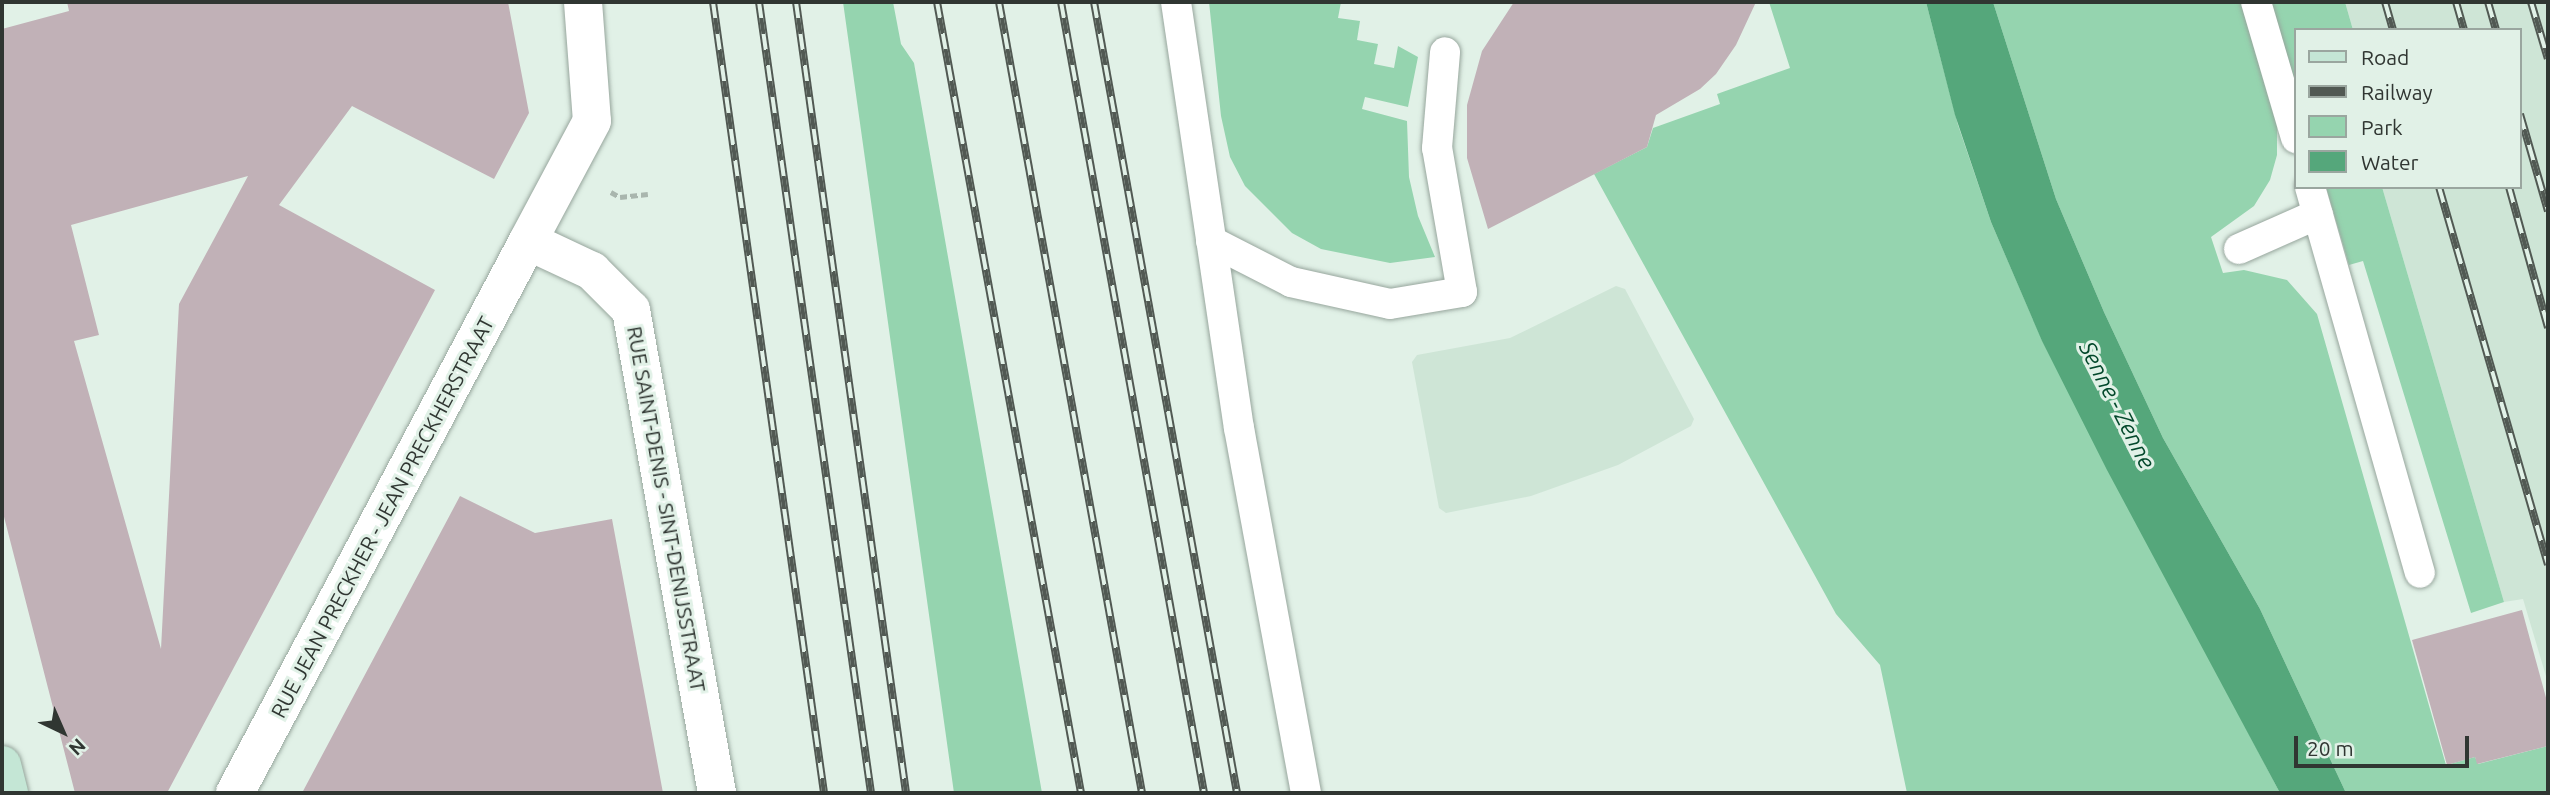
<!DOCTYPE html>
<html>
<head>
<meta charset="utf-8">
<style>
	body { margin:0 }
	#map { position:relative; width:2550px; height:795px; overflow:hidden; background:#e1f1e7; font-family:Ubuntu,sans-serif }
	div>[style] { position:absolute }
	.built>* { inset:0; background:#cee5d6 }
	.green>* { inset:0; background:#95d4af }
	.water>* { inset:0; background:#55a77b }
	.building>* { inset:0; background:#c1b1b7 }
	.path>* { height:4.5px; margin-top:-2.25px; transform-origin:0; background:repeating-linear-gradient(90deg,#a9b6ae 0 7px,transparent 0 10.5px) }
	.roads { filter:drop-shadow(0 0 2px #97a69d) drop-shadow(0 0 2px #97a69d) }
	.lane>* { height:30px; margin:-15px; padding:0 15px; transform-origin:15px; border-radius:15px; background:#fff }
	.street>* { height:38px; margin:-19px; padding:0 19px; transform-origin:19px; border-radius:19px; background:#fff }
	.secondary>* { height:38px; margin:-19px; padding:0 19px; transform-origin:19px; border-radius:19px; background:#c4e6d5 }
	.rail>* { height:8px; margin-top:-4px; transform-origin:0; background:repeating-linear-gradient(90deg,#e1f1e7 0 16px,#515953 0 32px); box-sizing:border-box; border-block:2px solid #515953 }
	span { translate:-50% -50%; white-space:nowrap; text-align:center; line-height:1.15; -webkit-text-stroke:6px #e1f1e7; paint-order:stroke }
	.street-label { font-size:21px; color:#303632 }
	.water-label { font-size:23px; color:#03482b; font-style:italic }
	.frame { position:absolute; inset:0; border:4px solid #303632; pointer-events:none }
	.legend { position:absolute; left:2294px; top:28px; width:228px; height:161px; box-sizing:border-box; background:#e1f1e7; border:2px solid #9aa69f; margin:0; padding:9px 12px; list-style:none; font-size:21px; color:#303632 }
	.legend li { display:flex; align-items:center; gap:14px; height:35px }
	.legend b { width:35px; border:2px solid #9aa69f }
	.north { position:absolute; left:28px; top:697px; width:70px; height:70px; -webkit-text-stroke:5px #e1f1e7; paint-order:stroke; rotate:136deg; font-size:19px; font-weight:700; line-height:28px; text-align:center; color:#303632 }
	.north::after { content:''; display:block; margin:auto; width:24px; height:32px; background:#303632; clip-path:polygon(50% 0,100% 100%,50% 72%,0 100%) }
	.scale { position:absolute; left:2294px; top:736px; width:175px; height:32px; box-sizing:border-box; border:4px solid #303632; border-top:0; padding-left:9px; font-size:21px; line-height:24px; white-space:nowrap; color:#303632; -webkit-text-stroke:5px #e1f1e7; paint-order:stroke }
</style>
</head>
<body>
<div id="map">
	<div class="built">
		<div style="clip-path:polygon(2345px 2px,2548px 2px,2548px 683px,2523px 599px,2504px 602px,2382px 187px,2520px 187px,2520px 30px,2353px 30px)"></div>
		<div style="clip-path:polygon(1616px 286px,1625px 289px,1694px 419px,1691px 426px,1618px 465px,1531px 496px,1446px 513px,1439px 508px,1412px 362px,1417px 355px,1510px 338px)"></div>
	</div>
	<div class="green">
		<div style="clip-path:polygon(843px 2px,893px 2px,901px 44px,914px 63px,1042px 793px,954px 793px)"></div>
		<div style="clip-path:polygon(1209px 2px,1341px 2px,1338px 18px,1360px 21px,1357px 40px,1378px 44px,1374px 64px,1394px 68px,1398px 46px,1418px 57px,1408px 107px,1365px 97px,1362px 109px,1407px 121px,1409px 177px,1418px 216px,1435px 257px,1390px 263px,1321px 249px,1292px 233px,1245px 186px,1230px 157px,1221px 116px)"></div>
		<div style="clip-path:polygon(1769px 2px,1926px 2px,1958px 125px,1991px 222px,2042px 340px,2280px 793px,1907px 793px,1880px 665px,1836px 614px,1594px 174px,1647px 147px,1653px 128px,1720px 104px,1717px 94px,1790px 68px)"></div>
		<div style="clip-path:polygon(1993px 2px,2242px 2px,2277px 124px,2277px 155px,2270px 180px,2254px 206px,2211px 237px,2223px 273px,2244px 270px,2287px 280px,2317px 314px,2446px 765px,2475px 757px,2478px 764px,2548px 746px,2548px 793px,2346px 793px,2260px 609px,2163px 438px,2104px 312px,2056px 199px)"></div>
		<div style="clip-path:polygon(2270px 2px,2345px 2px,2353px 30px,2296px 30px,2296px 86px)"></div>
		<div style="clip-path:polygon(2326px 187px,2382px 187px,2504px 602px,2471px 613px,2363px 261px,2349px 265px)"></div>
	</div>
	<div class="water">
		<div style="clip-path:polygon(1926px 2px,1993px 2px,2056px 199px,2104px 312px,2163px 438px,2260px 609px,2346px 793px,2280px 793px,2107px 470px,2042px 341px,1991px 222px,1955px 115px)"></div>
	</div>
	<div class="building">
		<div style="clip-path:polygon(evenodd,67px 2px,508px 2px,529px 113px,494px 179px,352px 106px,279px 205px,435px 290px,167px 793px,75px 793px,2px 509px,2px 29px,69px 11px,67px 2px,248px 176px,179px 304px,161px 649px,74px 341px,99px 335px,71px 225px,248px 176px)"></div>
		<div style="clip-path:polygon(1514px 2px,1756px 2px,1736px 45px,1716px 74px,1700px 89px,1656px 115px,1647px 147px,1488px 229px,1467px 158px,1467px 105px,1482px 51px)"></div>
		<div style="clip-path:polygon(460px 496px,535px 533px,612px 519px,663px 793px,302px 793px)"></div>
		<div style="clip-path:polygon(2522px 610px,2548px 705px,2548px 746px,2477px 764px,2475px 757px,2447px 765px,2412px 640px)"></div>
	</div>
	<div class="path">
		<div style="left:611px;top:192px;width:10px;rotate:29deg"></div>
		<div style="left:620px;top:197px;width:28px;rotate:-6deg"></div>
	</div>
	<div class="roads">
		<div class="lane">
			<div style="left:1176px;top:2px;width:431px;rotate:81.6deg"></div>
			<div style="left:1239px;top:428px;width:371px;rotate:79.6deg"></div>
			<div style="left:2256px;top:2px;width:142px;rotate:73.6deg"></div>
			<div style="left:2310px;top:187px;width:401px;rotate:74.1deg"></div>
			<div style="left:1211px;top:241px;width:90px;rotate:27.1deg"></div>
			<div style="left:1291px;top:282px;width:101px;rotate:12.5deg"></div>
			<div style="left:1390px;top:304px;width:73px;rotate:-9.5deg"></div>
			<div style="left:1462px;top:292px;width:146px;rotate:-99.8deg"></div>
			<div style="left:1437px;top:148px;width:96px;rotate:-85.2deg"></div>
			<div style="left:2239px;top:249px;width:86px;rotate:-23.9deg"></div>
		</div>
		<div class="street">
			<div style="left:583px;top:2px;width:119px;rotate:85.7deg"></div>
			<div style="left:592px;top:121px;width:136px;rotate:118.1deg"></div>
			<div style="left:528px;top:241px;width:71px;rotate:25.1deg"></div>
			<div style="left:592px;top:271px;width:55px;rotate:45deg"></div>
			<div style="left:631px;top:310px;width:491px;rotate:79.9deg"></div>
			<div style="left:235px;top:793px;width:625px;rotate:-62.04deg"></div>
		</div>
		<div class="secondary">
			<div style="left:2px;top:765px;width:29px;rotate:76deg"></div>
		</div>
	</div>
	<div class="rail">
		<div style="left:713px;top:2px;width:799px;rotate:82.01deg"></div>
		<div style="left:759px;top:2px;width:799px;rotate:81.94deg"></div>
		<div style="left:796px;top:2px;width:799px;rotate:82.08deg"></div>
		<div style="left:937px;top:2px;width:804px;rotate:79.68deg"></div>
		<div style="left:999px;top:2px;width:804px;rotate:79.75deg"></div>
		<div style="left:1061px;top:2px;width:804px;rotate:79.75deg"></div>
		<div style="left:1094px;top:2px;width:804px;rotate:79.75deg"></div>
		<div style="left:2385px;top:2px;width:29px;rotate:74deg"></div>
		<div style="left:2456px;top:2px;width:29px;rotate:74deg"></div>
		<div style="left:2488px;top:2px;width:29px;rotate:74deg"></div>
		<div style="left:2531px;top:2px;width:59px;rotate:73.4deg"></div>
		<div style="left:2520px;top:114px;width:101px;rotate:73.9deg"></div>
		<div style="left:2439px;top:187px;width:393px;rotate:73.9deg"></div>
		<div style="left:2509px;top:187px;width:146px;rotate:74.5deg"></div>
	</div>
	<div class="street-label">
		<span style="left:667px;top:509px;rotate:80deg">RUE SAINT-DENIS - SINT-DENIJSSTRAAT</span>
		<span style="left:382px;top:517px;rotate:-62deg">RUE JEAN PRECKHER - JEAN PRECKHERSTRAAT</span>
	</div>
	<div class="water-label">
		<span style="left:2117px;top:405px;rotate:63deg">Senne - Zenne</span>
	</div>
	<div class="frame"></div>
	<ul class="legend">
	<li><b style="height:9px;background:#c4e6d5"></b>Road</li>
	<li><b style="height:9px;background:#515953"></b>Railway</li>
	<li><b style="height:19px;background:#95d4af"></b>Park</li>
	<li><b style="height:19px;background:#55a77b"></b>Water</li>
	</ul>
	<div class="north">N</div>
	<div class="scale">20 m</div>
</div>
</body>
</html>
